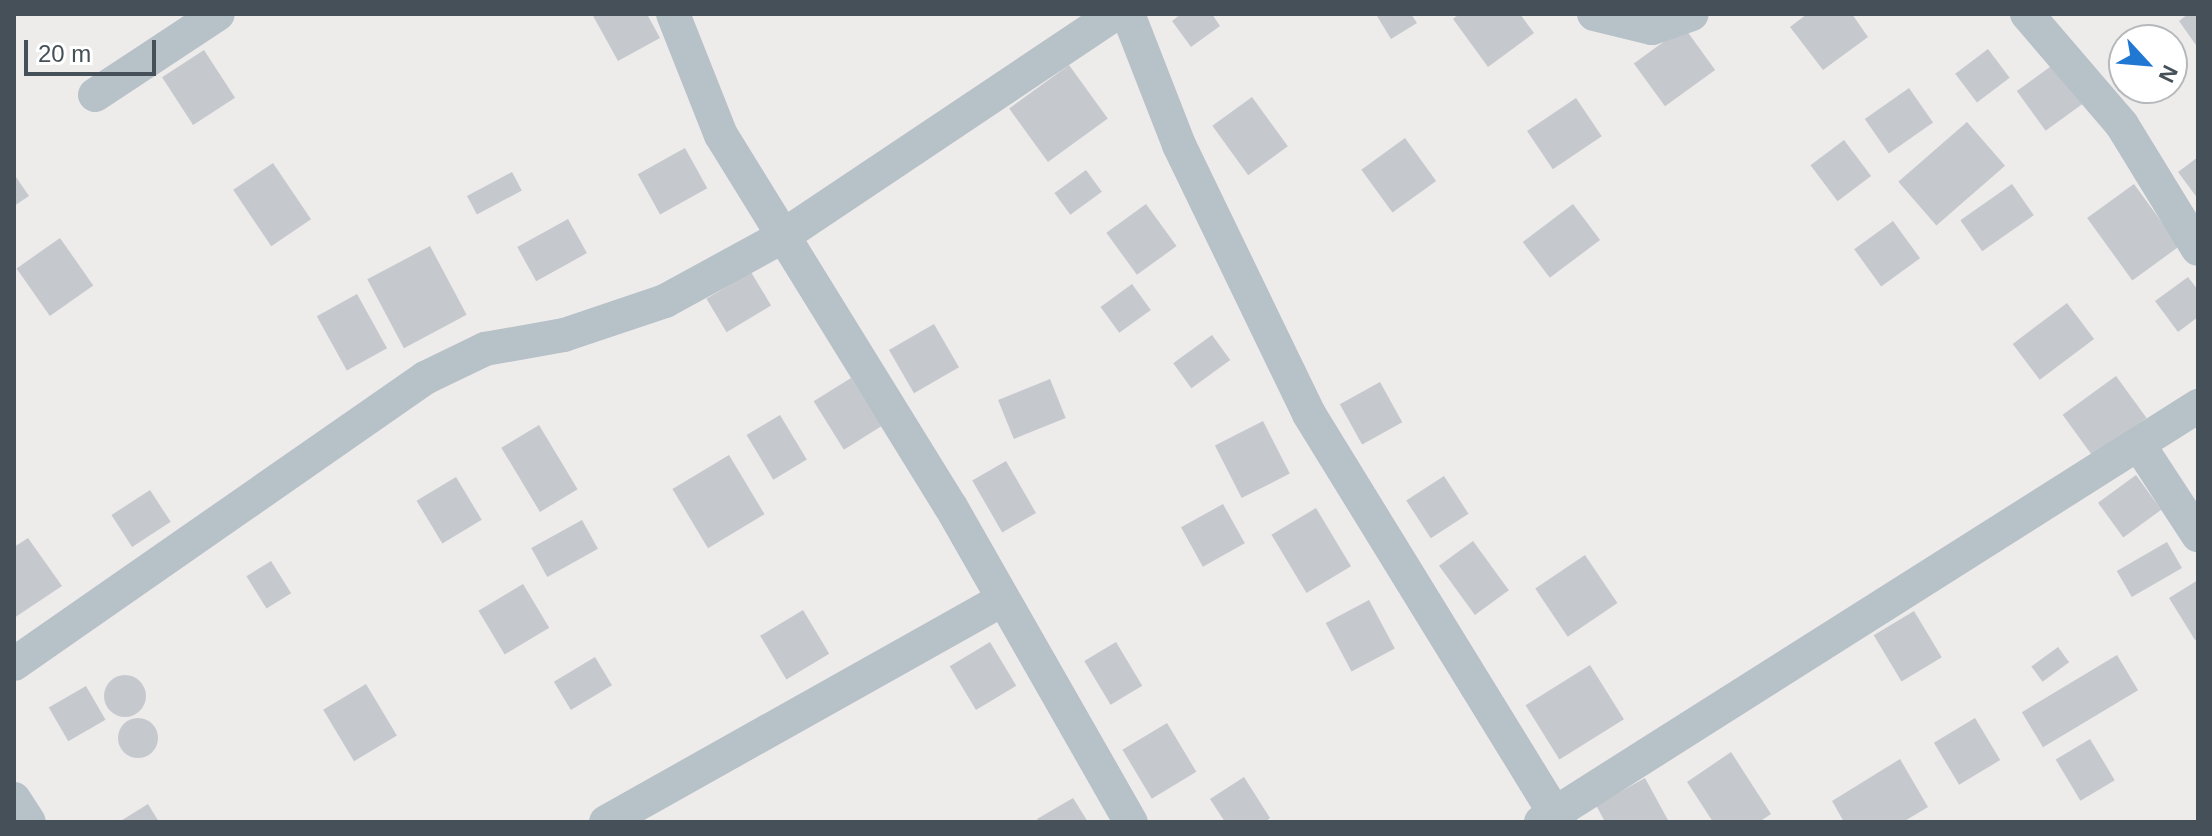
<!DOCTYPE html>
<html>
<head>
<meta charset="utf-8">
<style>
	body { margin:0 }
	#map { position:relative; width:2212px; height:836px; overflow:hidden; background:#eeebeb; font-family:Helvetica,sans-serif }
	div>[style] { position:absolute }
	.building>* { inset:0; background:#c5c9ce; transform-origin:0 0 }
	.round { border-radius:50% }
	.minor>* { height:34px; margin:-17px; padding:0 17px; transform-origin:17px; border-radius:17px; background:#b7c1c8 }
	span { translate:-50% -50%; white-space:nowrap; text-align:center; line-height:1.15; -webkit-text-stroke:7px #fff; paint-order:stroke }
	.frame { position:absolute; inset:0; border:16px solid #455058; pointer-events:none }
	.north { position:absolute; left:2108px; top:24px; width:80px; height:80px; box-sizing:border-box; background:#fff; border:2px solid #b5b9bc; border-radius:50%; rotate:116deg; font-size:22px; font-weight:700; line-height:32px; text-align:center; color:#455058 }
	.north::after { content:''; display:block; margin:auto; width:28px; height:36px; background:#2078d3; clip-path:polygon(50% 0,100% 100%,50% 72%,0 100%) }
	.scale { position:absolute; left:24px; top:40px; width:132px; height:36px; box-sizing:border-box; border:4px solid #455058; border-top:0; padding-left:10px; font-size:24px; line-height:28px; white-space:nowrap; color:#455058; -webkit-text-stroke:6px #fff; paint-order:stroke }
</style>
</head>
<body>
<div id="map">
	<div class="building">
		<div style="clip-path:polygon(592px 14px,647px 14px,660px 38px,618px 61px)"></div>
		<div style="clip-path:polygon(1181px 14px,1212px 14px,1220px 26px,1191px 47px,1172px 21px)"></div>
		<div style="clip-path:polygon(1411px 14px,1417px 23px,1391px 39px,1377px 16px)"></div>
		<div style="clip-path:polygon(1459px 14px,1520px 14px,1534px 33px,1488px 67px,1453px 19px)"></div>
		<div style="clip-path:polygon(1807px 14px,1852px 14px,1868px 37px,1823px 70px,1790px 27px)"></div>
		<div style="clip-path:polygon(2188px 14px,2198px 14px,2198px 48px,2179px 21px)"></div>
		<div style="left:1684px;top:27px;width:53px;height:62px;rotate:54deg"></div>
		<div style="left:1988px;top:49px;width:36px;height:41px;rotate:53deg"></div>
		<div style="left:204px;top:50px;width:57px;height:50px;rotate:57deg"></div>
		<div style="left:2054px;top:64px;width:49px;height:46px;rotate:54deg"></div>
		<div style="left:1069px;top:65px;width:66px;height:74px;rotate:54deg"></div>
		<div style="left:1909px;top:88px;width:42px;height:54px;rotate:55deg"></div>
		<div style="left:1252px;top:97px;width:61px;height:49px;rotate:54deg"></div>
		<div style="left:1576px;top:98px;width:46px;height:59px;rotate:56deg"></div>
		<div style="left:1967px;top:122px;width:58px;height:91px;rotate:49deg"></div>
		<div style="left:1405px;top:138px;width:53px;height:54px;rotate:54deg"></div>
		<div style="left:1844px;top:140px;width:45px;height:42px;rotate:53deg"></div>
		<div style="left:685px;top:148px;width:46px;height:54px;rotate:61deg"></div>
		<div style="clip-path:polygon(2198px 157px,2198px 199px,2178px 172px)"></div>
		<div style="left:273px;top:163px;width:68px;height:48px;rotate:56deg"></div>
		<div style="left:1086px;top:170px;width:27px;height:39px;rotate:54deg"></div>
		<div style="left:512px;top:172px;width:21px;height:51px;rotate:62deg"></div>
		<div style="clip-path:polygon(14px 174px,29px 196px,14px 206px)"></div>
		<div style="left:2012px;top:184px;width:38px;height:63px;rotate:55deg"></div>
		<div style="left:2134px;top:184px;width:77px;height:58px;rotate:54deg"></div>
		<div style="left:1146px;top:204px;width:52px;height:49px;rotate:54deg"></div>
		<div style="left:1573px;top:204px;width:45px;height:63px;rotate:53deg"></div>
		<div style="left:568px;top:219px;width:39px;height:58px;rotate:61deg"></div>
		<div style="left:1893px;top:221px;width:46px;height:48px;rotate:54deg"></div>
		<div style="left:60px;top:238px;width:58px;height:53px;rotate:55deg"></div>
		<div style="left:430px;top:246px;width:78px;height:71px;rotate:62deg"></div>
		<div style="left:751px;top:272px;width:39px;height:52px;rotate:59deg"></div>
		<div style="clip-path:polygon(2188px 277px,2198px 290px,2198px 317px,2178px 332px,2155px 301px)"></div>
		<div style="left:1132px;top:284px;width:32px;height:39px;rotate:54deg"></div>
		<div style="left:357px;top:294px;width:62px;height:46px;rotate:61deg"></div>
		<div style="left:2067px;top:303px;width:45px;height:68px;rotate:53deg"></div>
		<div style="left:934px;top:324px;width:50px;height:52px;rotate:60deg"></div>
		<div style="left:1212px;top:335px;width:31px;height:48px;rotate:54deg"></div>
		<div style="left:2116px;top:376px;width:52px;height:66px;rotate:54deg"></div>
		<div style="left:851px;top:378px;width:57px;height:44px;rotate:58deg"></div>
		<div style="left:1050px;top:379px;width:42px;height:56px;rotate:68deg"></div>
		<div style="left:1380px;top:382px;width:46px;height:46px;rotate:61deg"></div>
		<div style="left:780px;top:415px;width:52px;height:39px;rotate:59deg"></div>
		<div style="left:1263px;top:421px;width:59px;height:54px;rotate:63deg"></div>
		<div style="left:539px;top:425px;width:75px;height:44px;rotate:59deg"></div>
		<div style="left:729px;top:455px;width:69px;height:66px;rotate:59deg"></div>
		<div style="left:1006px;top:461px;width:60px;height:39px;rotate:60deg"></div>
		<div style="left:2136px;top:475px;width:43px;height:47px;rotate:54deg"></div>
		<div style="left:1444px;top:476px;width:45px;height:45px;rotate:57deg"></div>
		<div style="left:456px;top:477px;width:50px;height:46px;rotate:59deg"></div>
		<div style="left:150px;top:490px;width:38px;height:46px;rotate:57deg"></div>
		<div style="left:1223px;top:504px;width:45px;height:48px;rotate:61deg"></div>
		<div style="left:1316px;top:508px;width:68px;height:52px;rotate:59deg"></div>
		<div style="left:582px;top:520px;width:33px;height:58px;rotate:61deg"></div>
		<div style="clip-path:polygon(28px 538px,62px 586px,14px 618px,14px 547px)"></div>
		<div style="left:1473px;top:541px;width:61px;height:42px;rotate:54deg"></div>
		<div style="left:2167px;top:542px;width:30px;height:58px;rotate:60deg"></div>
		<div style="left:1585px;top:555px;width:58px;height:60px;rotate:56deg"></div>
		<div style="left:271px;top:561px;width:38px;height:29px;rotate:58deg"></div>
		<div style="clip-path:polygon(2198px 580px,2198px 638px,2195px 640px,2169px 598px)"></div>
		<div style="left:523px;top:584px;width:51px;height:52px;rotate:59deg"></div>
		<div style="left:1369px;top:600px;width:55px;height:49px;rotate:62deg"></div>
		<div style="left:803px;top:610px;width:51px;height:50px;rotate:59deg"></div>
		<div style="left:1914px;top:611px;width:54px;height:47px;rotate:59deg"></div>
		<div style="left:990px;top:642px;width:51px;height:47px;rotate:59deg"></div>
		<div style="left:1116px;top:642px;width:51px;height:37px;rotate:59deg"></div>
		<div style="left:2058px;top:647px;width:19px;height:33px;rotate:54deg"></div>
		<div style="left:2117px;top:655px;width:41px;height:111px;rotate:59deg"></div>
		<div style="left:595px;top:657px;width:33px;height:48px;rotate:59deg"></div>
		<div style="left:1590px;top:665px;width:64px;height:76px;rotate:58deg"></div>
		<div class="round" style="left:104px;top:675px;width:42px;height:42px"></div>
		<div style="left:366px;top:684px;width:60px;height:50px;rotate:59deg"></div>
		<div style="left:86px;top:686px;width:39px;height:43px;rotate:60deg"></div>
		<div style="left:1975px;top:718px;width:49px;height:48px;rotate:59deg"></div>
		<div class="round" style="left:118px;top:718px;width:40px;height:40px"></div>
		<div style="left:1167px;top:723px;width:57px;height:52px;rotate:59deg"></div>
		<div style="left:2090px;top:739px;width:48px;height:40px;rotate:59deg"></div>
		<div style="clip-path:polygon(1731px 752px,1771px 814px,1759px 822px,1713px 822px,1687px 782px)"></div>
		<div style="clip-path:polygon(1900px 759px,1928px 807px,1903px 822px,1844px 822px,1832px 801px)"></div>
		<div style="clip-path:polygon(1244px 777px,1270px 818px,1265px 822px,1225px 822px,1210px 799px)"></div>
		<div style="clip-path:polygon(1645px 778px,1669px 822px,1605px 822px,1596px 805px)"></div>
		<div style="clip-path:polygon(1073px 798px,1088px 822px,1039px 822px,1037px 819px)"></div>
		<div style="clip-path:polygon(148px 804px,159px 822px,119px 822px)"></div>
	</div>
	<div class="minor">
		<div style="left:673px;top:14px;width:130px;rotate:68.4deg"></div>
		<div style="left:721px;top:135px;width:437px;rotate:58.3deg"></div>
		<div style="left:951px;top:507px;width:363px;rotate:60.3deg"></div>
		<div style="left:1128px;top:14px;width:141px;rotate:68.7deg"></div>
		<div style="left:1179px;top:145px;width:299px;rotate:64.2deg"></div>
		<div style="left:1309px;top:414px;width:479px;rotate:58.4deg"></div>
		<div style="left:1594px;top:14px;width:60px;rotate:13.6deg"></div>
		<div style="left:1652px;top:28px;width:42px;rotate:-19.3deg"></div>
		<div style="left:2027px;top:14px;width:146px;rotate:49.4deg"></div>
		<div style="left:2122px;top:125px;width:145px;rotate:58.5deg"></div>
		<div style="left:95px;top:95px;width:147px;rotate:-33.4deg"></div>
		<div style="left:2139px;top:445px;width:108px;rotate:56.8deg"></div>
		<div style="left:14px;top:664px;width:501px;rotate:-34.83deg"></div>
		<div style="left:425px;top:378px;width:67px;rotate:-25.8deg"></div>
		<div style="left:485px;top:349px;width:80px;rotate:-10deg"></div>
		<div style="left:564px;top:335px;width:107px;rotate:-18.6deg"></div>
		<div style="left:665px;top:301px;width:131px;rotate:-28.7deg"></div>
		<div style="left:780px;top:238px;width:403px;rotate:-33.8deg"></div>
		<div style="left:14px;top:799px;width:27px;rotate:57deg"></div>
		<div style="left:606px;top:822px;width:455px;rotate:-29.3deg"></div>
		<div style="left:1541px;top:822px;width:778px;rotate:-32.34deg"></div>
	</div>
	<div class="frame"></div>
	<div class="north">N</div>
	<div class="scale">20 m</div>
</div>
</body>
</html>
